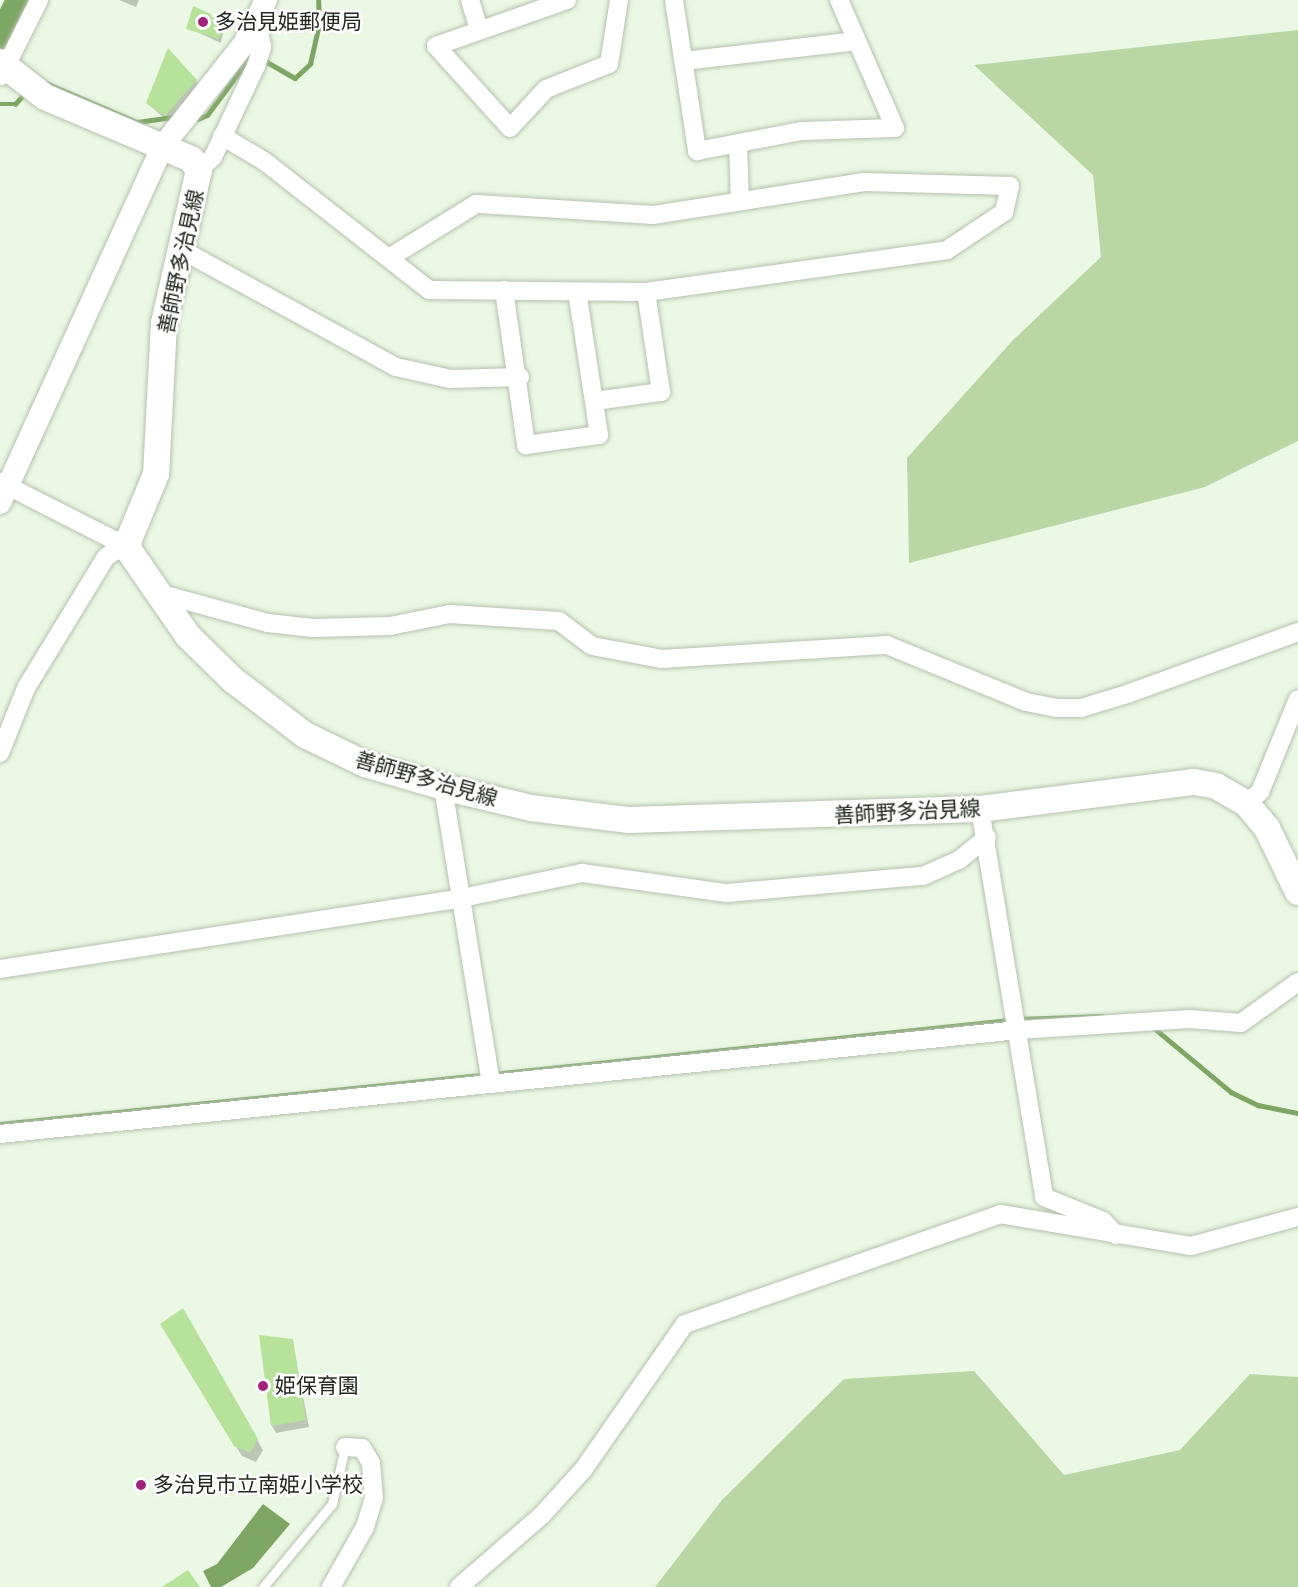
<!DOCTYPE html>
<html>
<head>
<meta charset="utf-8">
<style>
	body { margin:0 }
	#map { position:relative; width:1298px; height:1587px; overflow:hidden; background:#ebf8e3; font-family:"Fira Sans Condensed","Noto Sans JP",sans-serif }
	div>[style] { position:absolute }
	.green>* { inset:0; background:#b8d7a5 }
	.water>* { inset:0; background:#7da664 }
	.shadow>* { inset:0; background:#0003 }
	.stream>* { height:4.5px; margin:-2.25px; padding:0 2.25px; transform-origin:2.25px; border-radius:2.25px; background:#7da664 }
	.river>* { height:27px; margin:-13.5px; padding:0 13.5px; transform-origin:13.5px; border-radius:13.5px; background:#7da664 }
	.building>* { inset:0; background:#b6e29c }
	.roads { filter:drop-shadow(0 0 2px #b5c1ae) drop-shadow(0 0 2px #b5c1ae) }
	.service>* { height:9px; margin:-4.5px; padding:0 4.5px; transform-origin:4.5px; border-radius:4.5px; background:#fff }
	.minor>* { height:18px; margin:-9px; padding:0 9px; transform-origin:9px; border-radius:9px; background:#fff }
	.tertiary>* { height:22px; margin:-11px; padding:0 11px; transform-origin:11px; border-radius:11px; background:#fff }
	.secondary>* { height:26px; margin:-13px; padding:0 13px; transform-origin:13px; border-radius:13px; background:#fff }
	.dots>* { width:16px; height:16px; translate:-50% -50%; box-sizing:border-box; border:3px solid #fff; border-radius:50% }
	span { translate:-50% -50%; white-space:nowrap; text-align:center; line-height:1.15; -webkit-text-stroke:5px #fff; paint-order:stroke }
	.poi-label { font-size:21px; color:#232820 }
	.left { translate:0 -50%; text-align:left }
	.street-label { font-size:21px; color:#232820 }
</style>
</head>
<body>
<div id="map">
	<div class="green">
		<div style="clip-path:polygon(1298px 30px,1298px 441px,1205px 487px,909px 563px,907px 458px,1013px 340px,1101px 257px,1093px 175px,974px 65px)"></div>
		<div style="clip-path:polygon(974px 1371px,1064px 1475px,1180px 1450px,1250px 1374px,1298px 1377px,1298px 1587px,655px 1587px,722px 1500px,844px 1379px)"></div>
	</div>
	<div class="water">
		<div style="clip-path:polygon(263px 1504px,290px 1524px,253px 1568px,221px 1587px,211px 1587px,203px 1571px,217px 1564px)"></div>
	</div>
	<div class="shadow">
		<div style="clip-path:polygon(119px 0,139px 0,136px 7px)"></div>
		<div style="clip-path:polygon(225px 22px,221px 43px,188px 28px)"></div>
		<div style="clip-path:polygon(196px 81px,200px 88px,170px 123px,147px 103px)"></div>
		<div style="clip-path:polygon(183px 1310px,263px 1450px,256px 1462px,242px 1456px,162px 1324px)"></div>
		<div style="clip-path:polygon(292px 1340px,309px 1427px,276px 1433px,272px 1426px)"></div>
	</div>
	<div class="stream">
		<div style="left:262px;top:59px;width:38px;rotate:30deg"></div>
		<div style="left:295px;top:78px;width:21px;rotate:-43deg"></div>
		<div style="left:310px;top:64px;width:41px;rotate:-77.3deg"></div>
		<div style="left:319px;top:24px;width:24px;rotate:-92deg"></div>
		<div style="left:46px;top:83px;width:99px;rotate:23.2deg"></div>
		<div style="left:137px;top:122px;width:36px;rotate:-8deg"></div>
		<div style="left:0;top:104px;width:15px"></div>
		<div style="left:15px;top:104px;width:18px;rotate:-47deg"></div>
		<div style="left:198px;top:119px;width:10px;rotate:-24deg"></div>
		<div style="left:207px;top:115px;width:75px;rotate:-53.1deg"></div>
		<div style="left:1018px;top:1019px;width:84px;rotate:-2deg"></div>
		<div style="left:1154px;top:1028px;width:100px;rotate:39.7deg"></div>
		<div style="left:1231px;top:1092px;width:30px;rotate:26deg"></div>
		<div style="left:1258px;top:1105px;width:41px;rotate:11.3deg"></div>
		<div style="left:493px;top:1074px;width:519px;rotate:-5.97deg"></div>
		<div style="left:0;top:1124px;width:486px;rotate:-5.8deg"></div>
	</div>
	<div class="river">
		<div style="left:0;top:38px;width:42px;rotate:-63.4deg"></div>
	</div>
	<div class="building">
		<div style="clip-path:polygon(193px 6px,226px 21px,219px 39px,186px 29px)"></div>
		<div style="clip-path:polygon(168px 48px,197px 80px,165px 116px,146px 103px)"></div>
		<div style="clip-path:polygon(183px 1308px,258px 1439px,250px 1453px,234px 1446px,160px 1324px)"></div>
		<div style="clip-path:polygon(259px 1335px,293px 1339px,306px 1420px,271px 1426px)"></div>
		<div style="clip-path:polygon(188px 1570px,200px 1587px,162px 1587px)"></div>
	</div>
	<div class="roads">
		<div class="service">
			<div style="left:263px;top:1587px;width:108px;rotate:-50.3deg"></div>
			<div style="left:332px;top:1504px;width:58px;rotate:-77.2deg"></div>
		</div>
		<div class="minor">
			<div style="left:470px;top:0;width:31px;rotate:73deg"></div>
			<div style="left:567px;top:0;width:139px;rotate:160.7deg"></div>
			<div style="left:436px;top:46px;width:110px;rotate:47.9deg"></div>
			<div style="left:510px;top:128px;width:53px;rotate:-47.3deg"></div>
			<div style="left:546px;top:89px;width:68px;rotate:-21.6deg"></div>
			<div style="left:609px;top:64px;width:65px;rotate:-81.1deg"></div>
			<div style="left:674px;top:0;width:153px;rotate:81.3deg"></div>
			<div style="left:697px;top:151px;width:107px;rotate:-10.8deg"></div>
			<div style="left:802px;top:131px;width:93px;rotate:-1.8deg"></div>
			<div style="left:895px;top:128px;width:140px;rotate:-113.6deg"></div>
			<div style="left:684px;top:61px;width:174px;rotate:-6.6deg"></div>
			<div style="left:1px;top:76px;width:85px;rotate:-63.4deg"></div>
			<div style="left:222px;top:136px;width:49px;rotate:30.8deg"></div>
			<div style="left:264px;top:161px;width:209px;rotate:38deg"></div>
			<div style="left:429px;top:290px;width:217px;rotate:0.5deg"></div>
			<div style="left:646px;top:292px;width:304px;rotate:-7.9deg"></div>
			<div style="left:947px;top:250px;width:69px;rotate:-33.7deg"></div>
			<div style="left:1004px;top:212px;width:27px;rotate:-77deg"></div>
			<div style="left:1010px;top:186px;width:146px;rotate:-178.4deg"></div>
			<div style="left:864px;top:182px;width:214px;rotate:171.1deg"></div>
			<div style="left:653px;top:215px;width:177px;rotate:-176.4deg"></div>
			<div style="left:476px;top:204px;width:102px;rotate:148.2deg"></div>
			<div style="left:738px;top:144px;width:56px;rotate:88deg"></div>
			<div style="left:199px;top:170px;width:19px;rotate:-43deg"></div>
			<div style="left:213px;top:157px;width:101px;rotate:-64.7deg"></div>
			<div style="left:256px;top:66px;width:20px;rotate:-72deg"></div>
			<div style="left:262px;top:47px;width:23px;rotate:-100deg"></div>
			<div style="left:182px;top:250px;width:244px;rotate:28.7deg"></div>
			<div style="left:396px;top:367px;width:55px;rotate:12.5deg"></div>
			<div style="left:450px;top:379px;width:70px;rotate:-1.6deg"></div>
			<div style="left:504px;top:290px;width:157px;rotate:81.9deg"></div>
			<div style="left:526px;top:445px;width:74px;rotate:-7.8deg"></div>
			<div style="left:599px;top:435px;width:145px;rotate:-98.7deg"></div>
			<div style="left:595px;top:401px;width:67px;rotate:-7.8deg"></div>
			<div style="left:661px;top:392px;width:101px;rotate:-98.5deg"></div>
			<div style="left:0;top:482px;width:128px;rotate:27deg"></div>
			<div style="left:114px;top:540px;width:14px;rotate:8deg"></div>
			<div style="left:158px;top:593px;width:114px;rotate:15.3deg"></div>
			<div style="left:268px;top:623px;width:45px;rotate:6.3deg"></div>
			<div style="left:313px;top:628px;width:77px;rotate:-1.5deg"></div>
			<div style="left:390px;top:626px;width:61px;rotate:-11.3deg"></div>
			<div style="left:450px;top:614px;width:109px;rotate:3.7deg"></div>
			<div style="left:559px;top:621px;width:41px;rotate:37.1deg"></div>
			<div style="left:592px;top:646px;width:71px;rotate:10.5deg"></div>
			<div style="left:662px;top:659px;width:225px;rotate:-3.6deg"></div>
			<div style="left:887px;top:645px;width:150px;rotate:22.3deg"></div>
			<div style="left:1026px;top:702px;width:32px;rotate:11deg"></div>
			<div style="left:1057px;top:708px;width:24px"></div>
			<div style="left:1081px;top:708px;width:48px;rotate:-16.9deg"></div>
			<div style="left:1127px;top:694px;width:182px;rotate:-19.9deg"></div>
			<div style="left:0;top:753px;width:70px;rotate:-68.2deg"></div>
			<div style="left:26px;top:688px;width:153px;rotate:-58.6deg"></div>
			<div style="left:106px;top:557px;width:12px;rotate:-35deg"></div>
			<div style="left:116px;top:550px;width:14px;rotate:8deg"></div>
			<div style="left:443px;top:787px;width:301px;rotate:80.8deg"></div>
			<div style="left:1246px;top:803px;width:18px;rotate:-38deg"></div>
			<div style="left:1260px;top:792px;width:100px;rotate:-67.8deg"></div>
			<div style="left:980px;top:809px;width:393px;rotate:80.6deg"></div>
			<div style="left:1044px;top:1197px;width:64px;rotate:22.1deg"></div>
			<div style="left:1103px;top:1221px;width:19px;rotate:47deg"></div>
			<div style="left:0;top:969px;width:467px;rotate:-8.7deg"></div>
			<div style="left:462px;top:898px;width:123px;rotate:-11.8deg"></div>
			<div style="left:582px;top:873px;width:146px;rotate:7.9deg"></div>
			<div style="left:727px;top:893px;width:197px;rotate:-5deg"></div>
			<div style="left:923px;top:876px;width:39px;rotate:-24deg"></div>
			<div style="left:959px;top:860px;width:36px;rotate:-39deg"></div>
			<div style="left:0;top:1134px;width:1023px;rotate:-5.83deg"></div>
			<div style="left:1018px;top:1030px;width:172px;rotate:-3.7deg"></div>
			<div style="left:1190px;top:1019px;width:51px;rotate:4.5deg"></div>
			<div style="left:1241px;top:1023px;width:70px;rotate:-35.7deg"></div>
			<div style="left:331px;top:1587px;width:69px;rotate:-60.5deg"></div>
			<div style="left:365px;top:1527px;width:30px;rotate:-73deg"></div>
			<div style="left:374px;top:1498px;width:35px;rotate:-95deg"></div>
			<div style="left:371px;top:1463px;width:17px;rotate:-121deg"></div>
			<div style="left:362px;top:1448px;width:17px;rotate:-177deg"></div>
			<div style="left:459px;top:1587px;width:110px;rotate:-40.9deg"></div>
			<div style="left:542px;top:1515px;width:61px;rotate:-47.7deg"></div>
			<div style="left:583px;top:1470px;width:178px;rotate:-55.1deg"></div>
			<div style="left:685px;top:1324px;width:334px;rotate:-19.2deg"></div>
			<div style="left:1000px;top:1214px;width:194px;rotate:9.5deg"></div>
			<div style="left:1191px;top:1246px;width:111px;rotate:-15.2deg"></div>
		</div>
		<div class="tertiary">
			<div style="left:0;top:503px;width:391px;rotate:-65.5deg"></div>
			<div style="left:162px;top:147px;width:132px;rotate:-51.5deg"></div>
			<div style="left:244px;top:44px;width:49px;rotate:-63.4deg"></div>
		</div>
		<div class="secondary">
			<div style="left:0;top:62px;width:57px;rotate:37.9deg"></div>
			<div style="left:45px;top:97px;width:159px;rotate:23deg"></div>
			<div style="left:191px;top:159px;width:14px;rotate:54deg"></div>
			<div style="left:199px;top:170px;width:157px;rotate:102.9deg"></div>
			<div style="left:164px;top:323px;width:151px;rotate:93deg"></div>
			<div style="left:156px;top:474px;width:74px;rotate:112.4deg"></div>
			<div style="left:128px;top:542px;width:10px;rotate:79deg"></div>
			<div style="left:130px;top:552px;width:102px;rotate:55.4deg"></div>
			<div style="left:188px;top:636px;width:63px;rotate:44.4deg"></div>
			<div style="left:233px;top:680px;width:91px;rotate:37.4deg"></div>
			<div style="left:305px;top:735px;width:67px;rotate:25.8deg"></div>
			<div style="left:365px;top:764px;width:81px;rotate:16.4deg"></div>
			<div style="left:443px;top:787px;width:90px;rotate:13.4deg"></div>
			<div style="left:531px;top:808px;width:99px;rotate:7deg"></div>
			<div style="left:629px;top:820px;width:351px;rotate:-1.8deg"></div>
			<div style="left:980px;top:809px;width:216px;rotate:-7.2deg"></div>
			<div style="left:1194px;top:782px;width:22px;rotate:10deg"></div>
			<div style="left:1216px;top:786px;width:34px;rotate:30deg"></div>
			<div style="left:1246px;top:803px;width:33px;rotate:50deg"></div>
			<div style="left:1267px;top:828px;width:71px;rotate:64.2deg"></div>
		</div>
	</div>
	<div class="dots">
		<div style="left:203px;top:22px;background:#a12479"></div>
		<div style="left:263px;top:1386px;background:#a12479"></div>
		<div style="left:141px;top:1485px;background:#a12479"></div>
	</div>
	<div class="poi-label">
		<span class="left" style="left:215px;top:22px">多治見姫郵便局</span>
		<span class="left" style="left:275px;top:1386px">姫保育園</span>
		<span class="left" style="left:153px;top:1485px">多治見市立南姫小学校</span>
	</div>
	<div class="street-label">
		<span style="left:181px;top:262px;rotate:-78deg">善師野多治見線</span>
		<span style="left:426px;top:779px;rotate:16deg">善師野多治見線</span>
		<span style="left:907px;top:812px;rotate:-3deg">善師野多治見線</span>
	</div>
</div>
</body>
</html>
